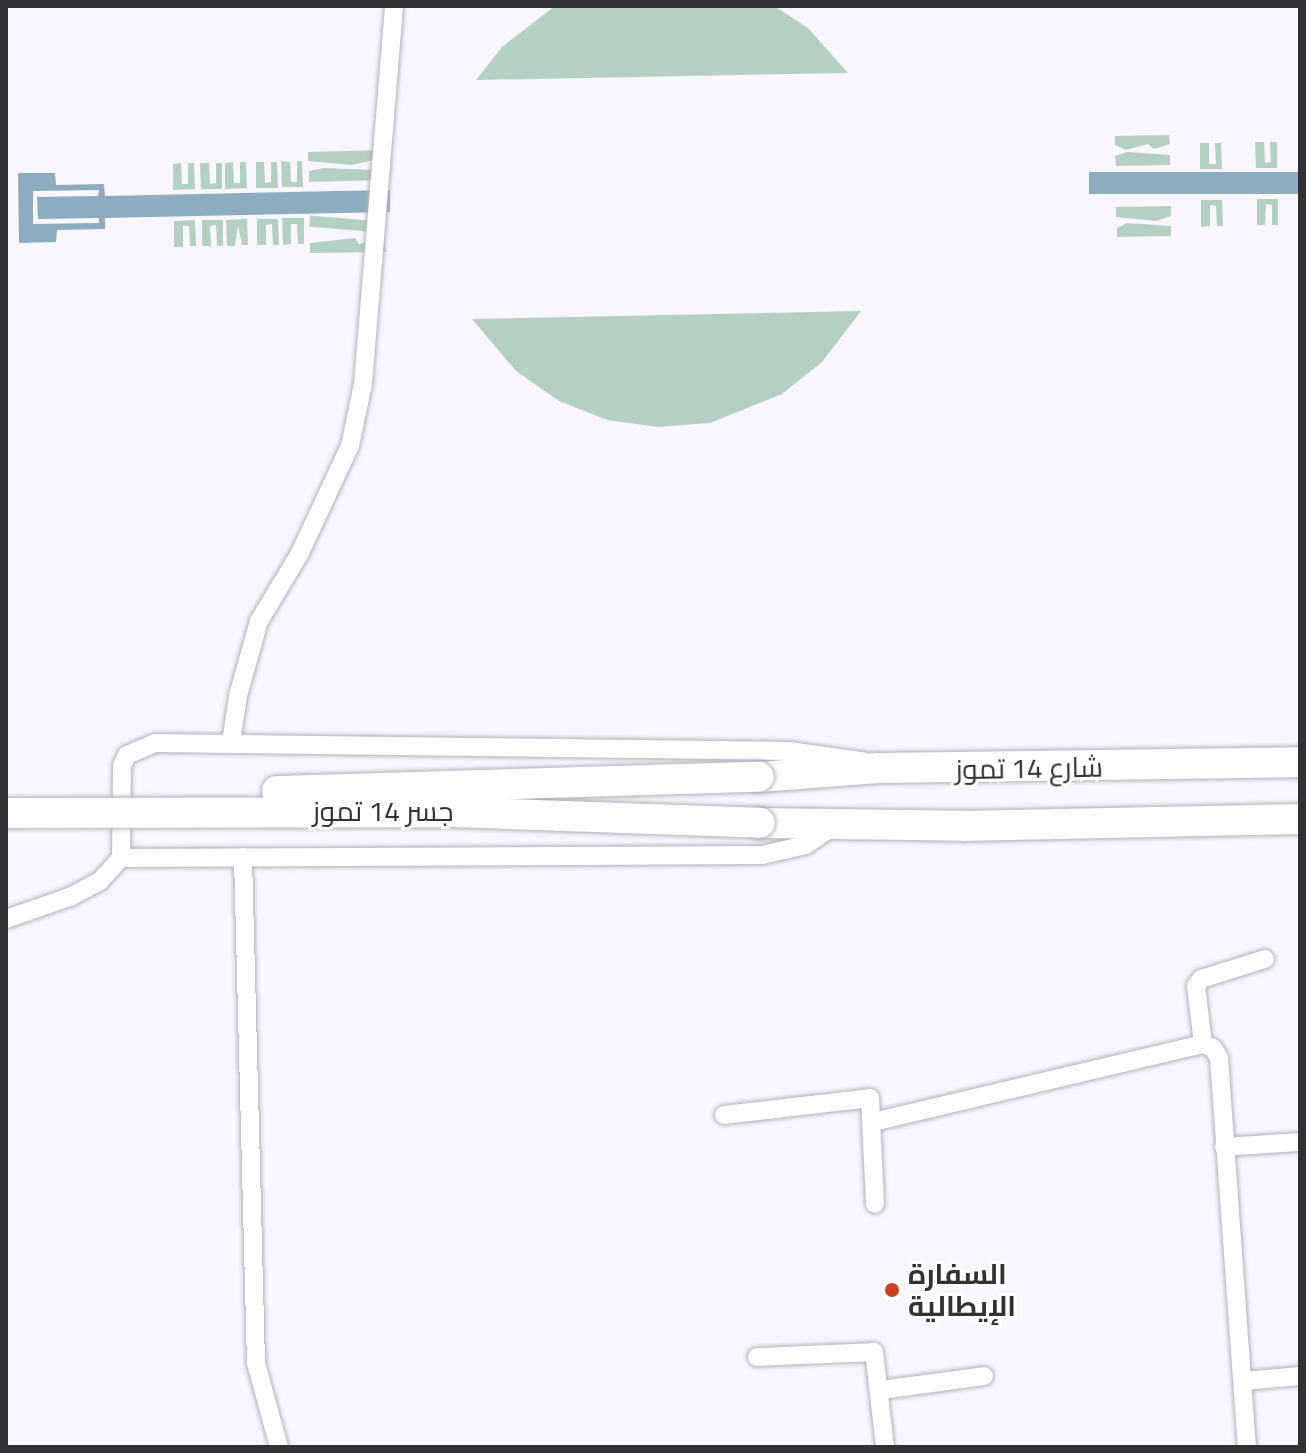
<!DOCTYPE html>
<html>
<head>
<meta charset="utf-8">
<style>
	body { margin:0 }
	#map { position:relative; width:1306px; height:1453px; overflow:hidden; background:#f9f6ff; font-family:Georgia,Cairo,serif }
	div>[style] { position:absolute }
	.green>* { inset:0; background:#b3d0c2; transform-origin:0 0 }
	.water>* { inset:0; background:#8eacc0; transform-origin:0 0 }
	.roads { filter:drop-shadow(0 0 2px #b4afbd) drop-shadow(0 0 2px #b4afbd) }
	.minor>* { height:18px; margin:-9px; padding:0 9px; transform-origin:9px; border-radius:9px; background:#fff }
	.primary>* { height:30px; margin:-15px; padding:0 15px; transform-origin:15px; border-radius:15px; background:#fff }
	.bridges { filter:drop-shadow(0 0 2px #b4afbd) drop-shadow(0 0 2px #b4afbd) }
	.primary-bridge>* { height:30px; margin:-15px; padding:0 15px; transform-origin:15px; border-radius:15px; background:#fff }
	.dots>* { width:22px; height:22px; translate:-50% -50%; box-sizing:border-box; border:4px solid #fff; border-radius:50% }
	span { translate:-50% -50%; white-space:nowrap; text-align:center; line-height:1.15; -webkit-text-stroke:6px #fff; paint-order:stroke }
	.street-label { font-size:28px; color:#323136 }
	.poi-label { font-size:28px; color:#323136; font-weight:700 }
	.left { translate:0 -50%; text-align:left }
	.frame { position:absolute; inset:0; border:8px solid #323136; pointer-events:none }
</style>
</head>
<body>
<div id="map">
	<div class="green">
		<div style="clip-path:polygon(555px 6px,774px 6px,808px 28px,848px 73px,476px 80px,502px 47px)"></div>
		<div style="clip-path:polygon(1169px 135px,1170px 144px,1154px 149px,1148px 144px,1126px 150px,1115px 145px,1115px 136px)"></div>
		<div style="clip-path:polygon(1255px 142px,1264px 142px,1265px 163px,1271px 162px,1270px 142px,1277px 142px,1277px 168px,1256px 168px)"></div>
		<div style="clip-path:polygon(1200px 143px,1209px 143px,1209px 164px,1216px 164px,1215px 143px,1221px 143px,1222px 169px,1200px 169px)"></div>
		<div style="clip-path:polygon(383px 150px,374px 160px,352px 165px,308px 161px,308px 152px)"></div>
		<div style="clip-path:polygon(1127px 152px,1170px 155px,1170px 165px,1116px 166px,1115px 156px)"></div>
		<div style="clip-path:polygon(281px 161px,290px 162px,291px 182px,297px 182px,297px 161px,302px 161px,303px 187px,282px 187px)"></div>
		<div style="clip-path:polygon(233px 162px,234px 183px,240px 183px,240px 162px,246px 162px,247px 188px,225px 189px,225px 163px)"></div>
		<div style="clip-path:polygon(256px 162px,264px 162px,265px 183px,271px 182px,271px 162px,277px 162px,278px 188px,256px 188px)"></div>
		<div style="clip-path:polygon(181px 163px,182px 184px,188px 184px,188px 163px,194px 163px,195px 189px,173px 190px,173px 164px)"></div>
		<div style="clip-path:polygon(200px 163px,209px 163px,210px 184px,216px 183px,216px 163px,222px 163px,222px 189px,201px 189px)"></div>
		<div style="clip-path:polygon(324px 168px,374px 170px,385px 180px,309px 182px,309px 171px)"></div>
		<div style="clip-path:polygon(1257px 199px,1278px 199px,1278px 225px,1272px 225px,1272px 205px,1266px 204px,1265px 225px,1257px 225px)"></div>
		<div style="clip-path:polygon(1201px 200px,1222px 200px,1223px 226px,1217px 226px,1216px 206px,1210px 205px,1210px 226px,1201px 227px)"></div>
		<div style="clip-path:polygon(1171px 206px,1171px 216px,1156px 221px,1116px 217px,1116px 207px)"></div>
		<div style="clip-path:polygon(304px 218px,304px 244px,298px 244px,297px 224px,291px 224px,291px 244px,283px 245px,282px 218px)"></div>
		<div style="clip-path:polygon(247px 219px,248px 245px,242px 245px,238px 225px,235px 246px,227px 246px,226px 220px)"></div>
		<div style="clip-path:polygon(257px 219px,278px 219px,279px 245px,273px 245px,272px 224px,266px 225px,266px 245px,257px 245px)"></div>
		<div style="clip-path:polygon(195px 220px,196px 246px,190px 246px,189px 226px,183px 226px,183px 247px,174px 247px,174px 221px)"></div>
		<div style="clip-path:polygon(202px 220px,223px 220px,223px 246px,217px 246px,216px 225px,210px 226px,211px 246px,202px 246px)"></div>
		<div style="left:385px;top:222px;width:11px;height:75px;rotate:95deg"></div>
		<div style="clip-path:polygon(1127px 223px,1171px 226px,1171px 236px,1117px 237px,1117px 228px)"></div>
		<div style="clip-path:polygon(355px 238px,359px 244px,384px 239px,386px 252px,310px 253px,310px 243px)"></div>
		<div style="clip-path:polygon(861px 311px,822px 362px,782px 394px,710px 423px,658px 427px,607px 420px,559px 401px,516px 371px,472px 319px)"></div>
	</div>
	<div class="water">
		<div style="left:1300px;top:172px;width:22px;height:211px;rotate:90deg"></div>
		<div style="clip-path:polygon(evenodd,18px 173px,55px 173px,56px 185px,104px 184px,105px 196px,390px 190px,390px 212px,105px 218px,105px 229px,57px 230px,56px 242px,19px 243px,18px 173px,99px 190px,98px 196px,37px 197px,38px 219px,99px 218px,99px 223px,33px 224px,33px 191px,99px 190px)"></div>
	</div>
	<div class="roads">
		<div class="minor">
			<div style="left:231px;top:742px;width:47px;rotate:-81.3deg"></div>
			<div style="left:238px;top:696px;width:78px;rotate:-74.4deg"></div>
			<div style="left:259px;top:621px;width:79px;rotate:-58.9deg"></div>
			<div style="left:300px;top:553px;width:118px;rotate:-65deg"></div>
			<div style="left:350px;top:446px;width:63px;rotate:-78.2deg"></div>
			<div style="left:363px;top:384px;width:379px;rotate:-85.3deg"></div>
			<div style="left:243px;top:857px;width:506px;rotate:88.53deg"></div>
			<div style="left:256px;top:1363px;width:87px;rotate:74.7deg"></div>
			<div style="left:121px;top:858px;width:92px;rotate:-89.4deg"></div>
			<div style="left:122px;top:766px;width:12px;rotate:-66deg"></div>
			<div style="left:127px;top:755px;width:30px;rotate:-23deg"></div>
			<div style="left:155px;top:743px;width:634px;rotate:0.72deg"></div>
			<div style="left:789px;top:751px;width:74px;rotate:7.8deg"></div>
			<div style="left:6px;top:919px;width:68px;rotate:-19deg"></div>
			<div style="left:70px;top:897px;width:34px;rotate:-28deg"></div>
			<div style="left:100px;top:881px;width:31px;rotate:-48deg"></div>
			<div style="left:121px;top:858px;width:641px;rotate:-0.27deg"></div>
			<div style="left:762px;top:855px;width:45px;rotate:-12.8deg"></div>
			<div style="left:806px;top:845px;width:33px;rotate:-35deg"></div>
			<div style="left:1203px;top:1044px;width:58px;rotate:-96.9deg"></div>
			<div style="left:1196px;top:986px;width:9px;rotate:-54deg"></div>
			<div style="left:1201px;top:979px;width:67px;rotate:-17.4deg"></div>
			<div style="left:724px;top:1115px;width:147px;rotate:-6.6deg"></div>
			<div style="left:870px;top:1098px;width:106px;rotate:87.3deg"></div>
			<div style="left:873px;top:1122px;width:339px;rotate:-13.3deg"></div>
			<div style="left:1203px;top:1044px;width:11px;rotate:22deg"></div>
			<div style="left:1213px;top:1048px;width:12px;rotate:59deg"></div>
			<div style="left:1219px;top:1058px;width:390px;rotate:85.9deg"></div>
			<div style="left:1224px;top:1147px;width:76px;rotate:-3.8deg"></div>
			<div style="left:757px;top:1357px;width:117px;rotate:-2.4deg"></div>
			<div style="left:874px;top:1352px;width:96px;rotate:83.4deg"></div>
			<div style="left:1244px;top:1381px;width:56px;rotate:-5.1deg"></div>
			<div style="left:881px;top:1390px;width:104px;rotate:-7.7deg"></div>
		</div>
		<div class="primary">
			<div style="left:759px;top:777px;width:120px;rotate:-4.3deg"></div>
			<div style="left:879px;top:768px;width:421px;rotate:-0.8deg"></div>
			<div style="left:760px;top:823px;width:205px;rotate:0.8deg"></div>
			<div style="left:965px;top:826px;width:335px;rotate:-1.2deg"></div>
		</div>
	</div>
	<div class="bridges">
		<div class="primary-bridge">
			<div style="left:277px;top:791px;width:482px;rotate:-1.7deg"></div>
			<div style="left:6px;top:813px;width:445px;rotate:-0.1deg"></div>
			<div style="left:451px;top:812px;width:309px;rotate:2deg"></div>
		</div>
	</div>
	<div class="dots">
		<div style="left:892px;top:1290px;background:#ca4021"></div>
	</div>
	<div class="street-label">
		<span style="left:1029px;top:768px;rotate:-1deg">شارع 14 تموز</span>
		<span style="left:383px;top:811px">جسر 14 تموز</span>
	</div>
	<div class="poi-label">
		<span class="left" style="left:908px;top:1290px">السفارة<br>الإيطالية</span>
	</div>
	<div class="frame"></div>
</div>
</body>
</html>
